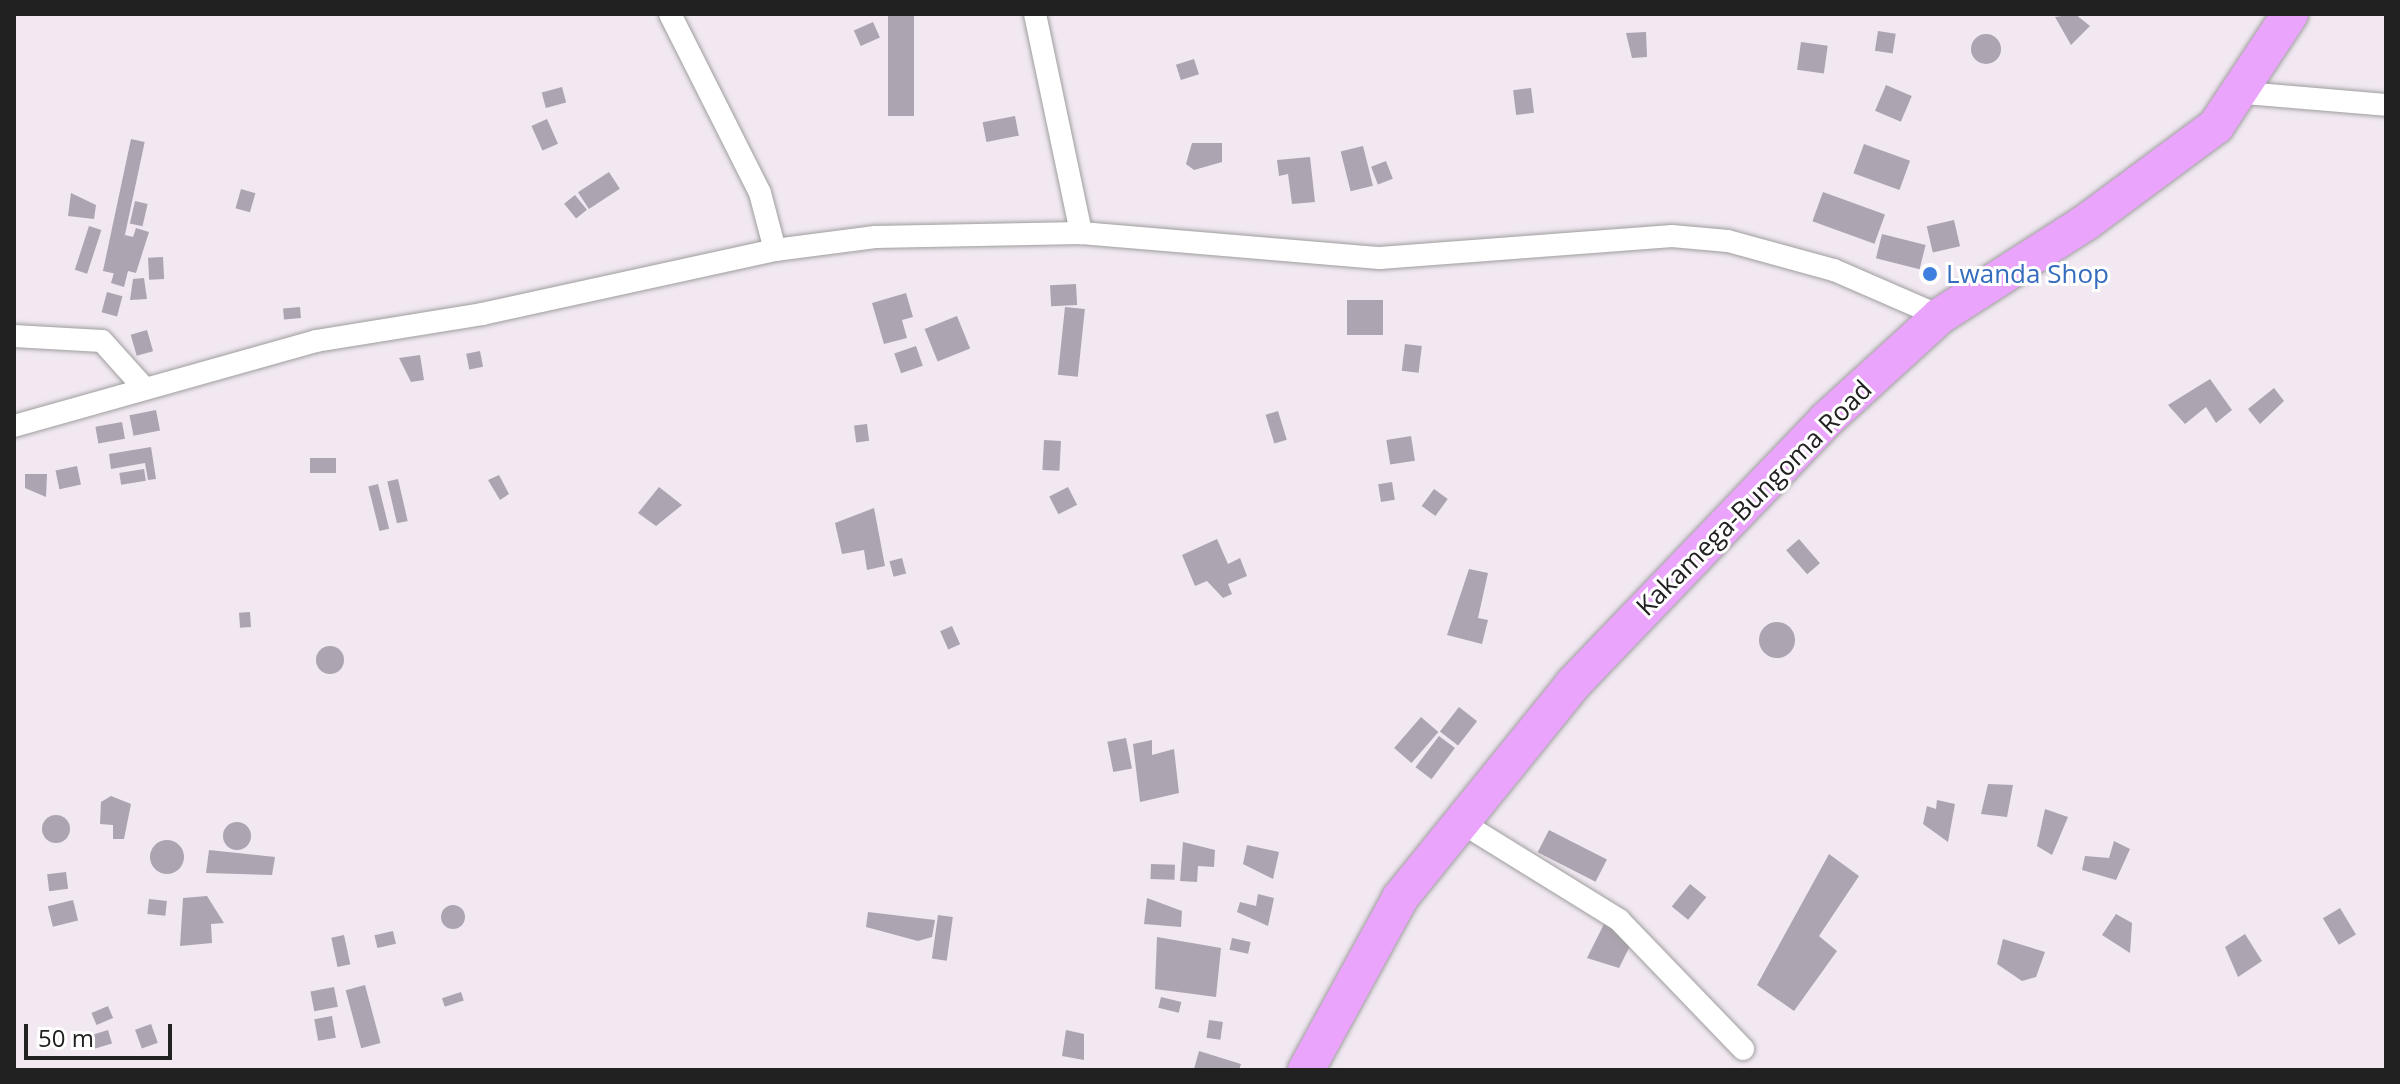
<!DOCTYPE html>
<html>
<head>
<meta charset="utf-8">
<style>
	body { margin:0 }
	#map { position:relative; width:2400px; height:1084px; overflow:hidden; background:#f1e8f1; font-family:"Open Sans",sans-serif }
	div>[style] { position:absolute }
	.building>* { inset:0; background:#aca4b0; transform-origin:0 0 }
	.round { border-radius:50% }
	.roads { filter:drop-shadow(0 0 2px #9e9e9e) drop-shadow(0 0 2px #9e9e9e) }
	.street>* { height:22px; margin:-11px; padding:0 11px; transform-origin:11px; border-radius:11px; background:#fff }
	.primary>* { height:36px; margin:-18px; padding:0 18px; transform-origin:18px; border-radius:18px; background:#eaa4fb }
	.dots>* { width:22px; height:22px; translate:-50% -50%; box-sizing:border-box; border:4px solid #fff; border-radius:50% }
	span { translate:-50% -50%; white-space:nowrap; text-align:center; line-height:1.15; -webkit-text-stroke:6px #fff; paint-order:stroke }
	.shop-label { font-size:26px; color:#366cbe }
	.left { translate:0 -50%; text-align:left }
	.street-label { font-size:26px; color:#212121 }
	.frame { position:absolute; inset:0; border:16px solid #212121; pointer-events:none }
	.scale { position:absolute; left:24px; top:1024px; width:148px; height:36px; box-sizing:border-box; border:4px solid #212121; border-top:0; padding-left:10px; font-size:24px; line-height:28px; white-space:nowrap; color:#212121; -webkit-text-stroke:6px #fff; paint-order:stroke }
</style>
</head>
<body>
<div id="map">
	<div class="building">
		<div style="left:888px;top:14px;width:26px;height:102px"></div>
		<div style="clip-path:polygon(2075px 14px,2090px 26px,2071px 45px,2055px 17px)"></div>
		<div style="left:873px;top:22px;width:17px;height:21px;rotate:66deg"></div>
		<div style="left:1878px;top:31px;width:18px;height:20px;rotate:9deg"></div>
		<div style="clip-path:polygon(1646px 32px,1647px 57px,1632px 58px,1626px 33px)"></div>
		<div class="round" style="left:1971px;top:34px;width:30px;height:30px"></div>
		<div style="left:1801px;top:42px;width:27px;height:28px;rotate:8deg"></div>
		<div style="left:1194px;top:59px;width:16px;height:19px;rotate:72deg"></div>
		<div style="left:1886px;top:85px;width:28px;height:28px;rotate:23deg"></div>
		<div style="left:562px;top:87px;width:16px;height:21px;rotate:75deg"></div>
		<div style="left:1531px;top:88px;width:25px;height:18px;rotate:83deg"></div>
		<div style="left:1015px;top:116px;width:20px;height:33px;rotate:79deg"></div>
		<div style="left:547px;top:119px;width:27px;height:17px;rotate:66deg"></div>
		<div style="left:131px;top:139px;width:14px;height:135px;rotate:12deg"></div>
		<div style="clip-path:polygon(1192px 143px,1222px 143px,1222px 162px,1194px 170px,1186px 164px)"></div>
		<div style="left:1864px;top:144px;width:49px;height:31px;rotate:20deg"></div>
		<div style="left:1363px;top:146px;width:41px;height:23px;rotate:76deg"></div>
		<div style="clip-path:polygon(1310px 157px,1315px 202px,1292px 204px,1288px 174px,1279px 176px,1277px 160px)"></div>
		<div style="left:1386px;top:161px;width:19px;height:16px;rotate:69deg"></div>
		<div style="left:609px;top:172px;width:20px;height:37px;rotate:57deg"></div>
		<div style="left:241px;top:189px;width:15px;height:20px;rotate:16deg"></div>
		<div style="left:1823px;top:192px;width:66px;height:31px;rotate:20deg"></div>
		<div style="clip-path:polygon(71px 193px,96px 205px,94px 219px,68px 216px)"></div>
		<div style="left:575px;top:195px;width:19px;height:14px;rotate:51deg"></div>
		<div style="left:135px;top:201px;width:13px;height:23px;rotate:13deg"></div>
		<div style="left:1954px;top:220px;width:27px;height:28px;rotate:77deg"></div>
		<div style="left:89px;top:226px;width:13px;height:46px;rotate:18deg"></div>
		<div style="clip-path:polygon(136px 228px,149px 232px,136px 273px,128px 271px,124px 287px,111px 283px,125px 235px,133px 237px)"></div>
		<div style="left:1882px;top:234px;width:45px;height:25px;rotate:14deg"></div>
		<div style="left:163px;top:257px;width:22px;height:15px;rotate:87deg"></div>
		<div style="clip-path:polygon(144px 278px,147px 299px,130px 300px,133px 279px)"></div>
		<div style="left:1076px;top:284px;width:21px;height:26px;rotate:87deg"></div>
		<div style="left:107px;top:292px;width:16px;height:21px;rotate:15deg"></div>
		<div style="clip-path:polygon(906px 293px,913px 317px,902px 320px,907px 338px,884px 344px,872px 303px)"></div>
		<div style="left:1347px;top:300px;width:36px;height:35px"></div>
		<div style="left:300px;top:307px;width:11px;height:17px;rotate:85deg"></div>
		<div style="left:1065px;top:307px;width:20px;height:68px;rotate:6deg"></div>
		<div style="left:957px;top:316px;width:35px;height:35px;rotate:68deg"></div>
		<div style="left:147px;top:330px;width:22px;height:17px;rotate:74deg"></div>
		<div style="left:1405px;top:344px;width:17px;height:27px;rotate:7deg"></div>
		<div style="left:916px;top:346px;width:21px;height:23px;rotate:71deg"></div>
		<div style="left:480px;top:351px;width:16px;height:14px;rotate:79deg"></div>
		<div style="clip-path:polygon(420px 355px,424px 380px,411px 382px,399px 358px)"></div>
		<div style="clip-path:polygon(2210px 379px,2232px 410px,2216px 423px,2206px 407px,2185px 424px,2168px 405px)"></div>
		<div style="clip-path:polygon(2274px 388px,2284px 401px,2260px 424px,2248px 409px)"></div>
		<div style="left:156px;top:410px;width:21px;height:27px;rotate:79deg"></div>
		<div style="left:1278px;top:411px;width:30px;height:13px;rotate:73deg"></div>
		<div style="left:122px;top:422px;width:17px;height:27px;rotate:80deg"></div>
		<div style="left:867px;top:424px;width:17px;height:13px;rotate:83deg"></div>
		<div style="left:1411px;top:436px;width:25px;height:25px;rotate:81deg"></div>
		<div style="left:1044px;top:440px;width:17px;height:30px;rotate:3deg"></div>
		<div style="clip-path:polygon(151px 447px,156px 479px,148px 480px,145px 463px,111px 469px,109px 454px)"></div>
		<div style="left:310px;top:458px;width:26px;height:15px"></div>
		<div style="left:77px;top:466px;width:19px;height:22px;rotate:78deg"></div>
		<div style="left:144px;top:469px;width:12px;height:25px;rotate:81deg"></div>
		<div style="clip-path:polygon(25px 474px,47px 474px,46px 497px,25px 488px)"></div>
		<div style="clip-path:polygon(499px 475px,509px 494px,500px 500px,488px 480px)"></div>
		<div style="left:398px;top:479px;width:43px;height:11px;rotate:77deg"></div>
		<div style="left:1392px;top:482px;width:18px;height:14px;rotate:81deg"></div>
		<div style="left:378px;top:484px;width:46px;height:10px;rotate:76deg"></div>
		<div style="clip-path:polygon(659px 487px,682px 505px,656px 526px,638px 513px)"></div>
		<div style="left:1068px;top:487px;width:20px;height:21px;rotate:63deg"></div>
		<div style="left:1434px;top:489px;width:17px;height:21px;rotate:36deg"></div>
		<div style="clip-path:polygon(874px 508px,885px 566px,867px 570px,864px 550px,842px 554px,835px 523px)"></div>
		<div style="clip-path:polygon(1217px 539px,1228px 564px,1240px 558px,1247px 576px,1228px 584px,1232px 594px,1223px 598px,1207px 581px,1195px 586px,1182px 555px)"></div>
		<div style="left:1799px;top:539px;width:32px;height:17px;rotate:49deg"></div>
		<div style="left:902px;top:558px;width:16px;height:13px;rotate:75deg"></div>
		<div style="clip-path:polygon(1469px 569px,1488px 573px,1478px 618px,1488px 620px,1482px 644px,1447px 635px)"></div>
		<div style="left:250px;top:612px;width:15px;height:11px;rotate:86deg"></div>
		<div class="round" style="left:1759px;top:622px;width:36px;height:36px"></div>
		<div style="left:952px;top:626px;width:20px;height:13px;rotate:66deg"></div>
		<div class="round" style="left:316px;top:646px;width:28px;height:28px"></div>
		<div style="left:1459px;top:707px;width:23px;height:31px;rotate:38deg"></div>
		<div style="left:1421px;top:717px;width:23px;height:41px;rotate:41deg"></div>
		<div style="left:1439px;top:736px;width:20px;height:39px;rotate:37deg"></div>
		<div style="left:1126px;top:738px;width:31px;height:19px;rotate:79deg"></div>
		<div style="clip-path:polygon(1152px 740px,1152px 755px,1174px 749px,1179px 793px,1140px 802px,1133px 744px)"></div>
		<div style="clip-path:polygon(1988px 784px,2013px 785px,2007px 817px,1981px 814px)"></div>
		<div style="clip-path:polygon(111px 796px,131px 804px,124px 839px,113px 839px,113px 825px,100px 824px,101px 802px)"></div>
		<div style="clip-path:polygon(1937px 800px,1955px 804px,1948px 842px,1923px 824px,1927px 806px,1936px 809px)"></div>
		<div style="clip-path:polygon(2045px 809px,2068px 817px,2052px 855px,2037px 846px)"></div>
		<div class="round" style="left:42px;top:815px;width:28px;height:28px"></div>
		<div class="round" style="left:223px;top:822px;width:28px;height:28px"></div>
		<div style="left:1549px;top:830px;width:65px;height:25px;rotate:27deg"></div>
		<div class="round" style="left:150px;top:840px;width:34px;height:34px"></div>
		<div style="clip-path:polygon(2114px 841px,2130px 849px,2116px 880px,2082px 870px,2085px 856px,2109px 858px)"></div>
		<div style="clip-path:polygon(1183px 842px,1215px 850px,1214px 867px,1198px 866px,1197px 882px,1180px 881px)"></div>
		<div style="clip-path:polygon(1247px 845px,1279px 852px,1273px 879px,1243px 864px)"></div>
		<div style="clip-path:polygon(209px 850px,275px 857px,272px 875px,206px 873px)"></div>
		<div style="clip-path:polygon(1829px 854px,1859px 876px,1819px 936px,1837px 951px,1794px 1011px,1757px 985px)"></div>
		<div style="left:1151px;top:864px;width:24px;height:15px;rotate:2deg"></div>
		<div style="left:66px;top:872px;width:17px;height:19px;rotate:83deg"></div>
		<div style="left:1690px;top:884px;width:21px;height:29px;rotate:39deg"></div>
		<div style="clip-path:polygon(1258px 894px,1274px 898px,1268px 926px,1237px 912px,1240px 902px,1256px 906px)"></div>
		<div style="clip-path:polygon(207px 896px,224px 923px,211px 924px,212px 943px,180px 946px,183px 898px)"></div>
		<div style="clip-path:polygon(1147px 898px,1182px 911px,1181px 927px,1144px 924px)"></div>
		<div style="left:149px;top:899px;width:18px;height:15px;rotate:6deg"></div>
		<div style="left:73px;top:900px;width:21px;height:26px;rotate:76deg"></div>
		<div class="round" style="left:441px;top:905px;width:24px;height:24px"></div>
		<div style="left:2340px;top:908px;width:31px;height:20px;rotate:59deg"></div>
		<div style="clip-path:polygon(868px 912px,935px 920px,932px 937px,918px 941px,866px 927px)"></div>
		<div style="clip-path:polygon(2116px 914px,2132px 923px,2130px 953px,2102px 935px)"></div>
		<div style="left:938px;top:915px;width:15px;height:44px;rotate:8deg"></div>
		<div style="clip-path:polygon(1604px 924px,1633px 940px,1619px 968px,1587px 958px)"></div>
		<div style="left:393px;top:931px;width:13px;height:19px;rotate:77deg"></div>
		<div style="clip-path:polygon(2245px 934px,2262px 961px,2238px 977px,2225px 947px)"></div>
		<div style="left:344px;top:935px;width:30px;height:13px;rotate:78deg"></div>
		<div style="clip-path:polygon(1157px 937px,1221px 948px,1216px 997px,1155px 989px)"></div>
		<div style="left:1232px;top:938px;width:19px;height:12px;rotate:12deg"></div>
		<div style="clip-path:polygon(2003px 939px,2045px 952px,2036px 977px,2022px 981px,1997px 964px)"></div>
		<div style="left:365px;top:985px;width:60px;height:20px;rotate:75deg"></div>
		<div style="left:334px;top:987px;width:20px;height:24px;rotate:79deg"></div>
		<div style="left:461px;top:992px;width:9px;height:20px;rotate:72deg"></div>
		<div style="left:1161px;top:997px;width:21px;height:11px;rotate:14deg"></div>
		<div style="left:108px;top:1006px;width:13px;height:18px;rotate:67deg"></div>
		<div style="left:332px;top:1016px;width:22px;height:18px;rotate:80deg"></div>
		<div style="left:1209px;top:1020px;width:14px;height:18px;rotate:8deg"></div>
		<div style="left:151px;top:1024px;width:20px;height:17px;rotate:70deg"></div>
		<div style="left:108px;top:1030px;width:14px;height:22px;rotate:73deg"></div>
		<div style="clip-path:polygon(1066px 1030px,1084px 1034px,1084px 1060px,1062px 1056px)"></div>
		<div style="clip-path:polygon(1199px 1051px,1241px 1064px,1239px 1070px,1194px 1069px)"></div>
	</div>
	<div class="roads">
		<div class="street">
			<div style="left:670px;top:14px;width:200px;rotate:63.3deg"></div>
			<div style="left:760px;top:193px;width:59px;rotate:75.3deg"></div>
			<div style="left:1035px;top:14px;width:224px;rotate:78.1deg"></div>
			<div style="left:2244px;top:93px;width:143px;rotate:4.8deg"></div>
			<div style="left:14px;top:336px;width:88px;rotate:3.3deg"></div>
			<div style="left:102px;top:341px;width:64px;rotate:48.1deg"></div>
			<div style="left:14px;top:426px;width:314px;rotate:-15.7deg"></div>
			<div style="left:316px;top:341px;width:168px;rotate:-9.2deg"></div>
			<div style="left:482px;top:314px;width:300px;rotate:-12.3deg"></div>
			<div style="left:775px;top:250px;width:101px;rotate:-7.4deg"></div>
			<div style="left:875px;top:237px;width:206px;rotate:-1.1deg"></div>
			<div style="left:1081px;top:233px;width:300px;rotate:4.8deg"></div>
			<div style="left:1380px;top:258px;width:293px;rotate:-4.3deg"></div>
			<div style="left:1672px;top:236px;width:56px;rotate:5.1deg"></div>
			<div style="left:1728px;top:241px;width:110px;rotate:15.3deg"></div>
			<div style="left:1834px;top:270px;width:116px;rotate:23.5deg"></div>
			<div style="left:1459px;top:821px;width:188px;rotate:31.7deg"></div>
			<div style="left:1619px;top:920px;width:179px;rotate:46.1deg"></div>
		</div>
		<div class="primary">
			<div style="left:1306px;top:1070px;width:196px;rotate:-61.3deg"></div>
			<div style="left:1400px;top:898px;width:275px;rotate:-51deg"></div>
			<div style="left:1573px;top:684px;width:366px;rotate:-46.2deg"></div>
			<div style="left:1826px;top:420px;width:154px;rotate:-42.4deg"></div>
			<div style="left:1940px;top:316px;width:172px;rotate:-32.7deg"></div>
			<div style="left:2085px;top:223px;width:163px;rotate:-36.5deg"></div>
			<div style="left:2216px;top:126px;width:134px;rotate:-56.5deg"></div>
		</div>
	</div>
	<div class="dots">
		<div style="left:1930px;top:274px;background:#3f7fe0"></div>
	</div>
	<div class="shop-label">
		<span class="left" style="left:1946px;top:274px">Lwanda Shop</span>
	</div>
	<div class="street-label">
		<span style="left:1754px;top:498px;rotate:-45deg">Kakamega-Bungoma Road</span>
	</div>
	<div class="frame"></div>
	<div class="scale">50 m</div>
</div>
</body>
</html>
